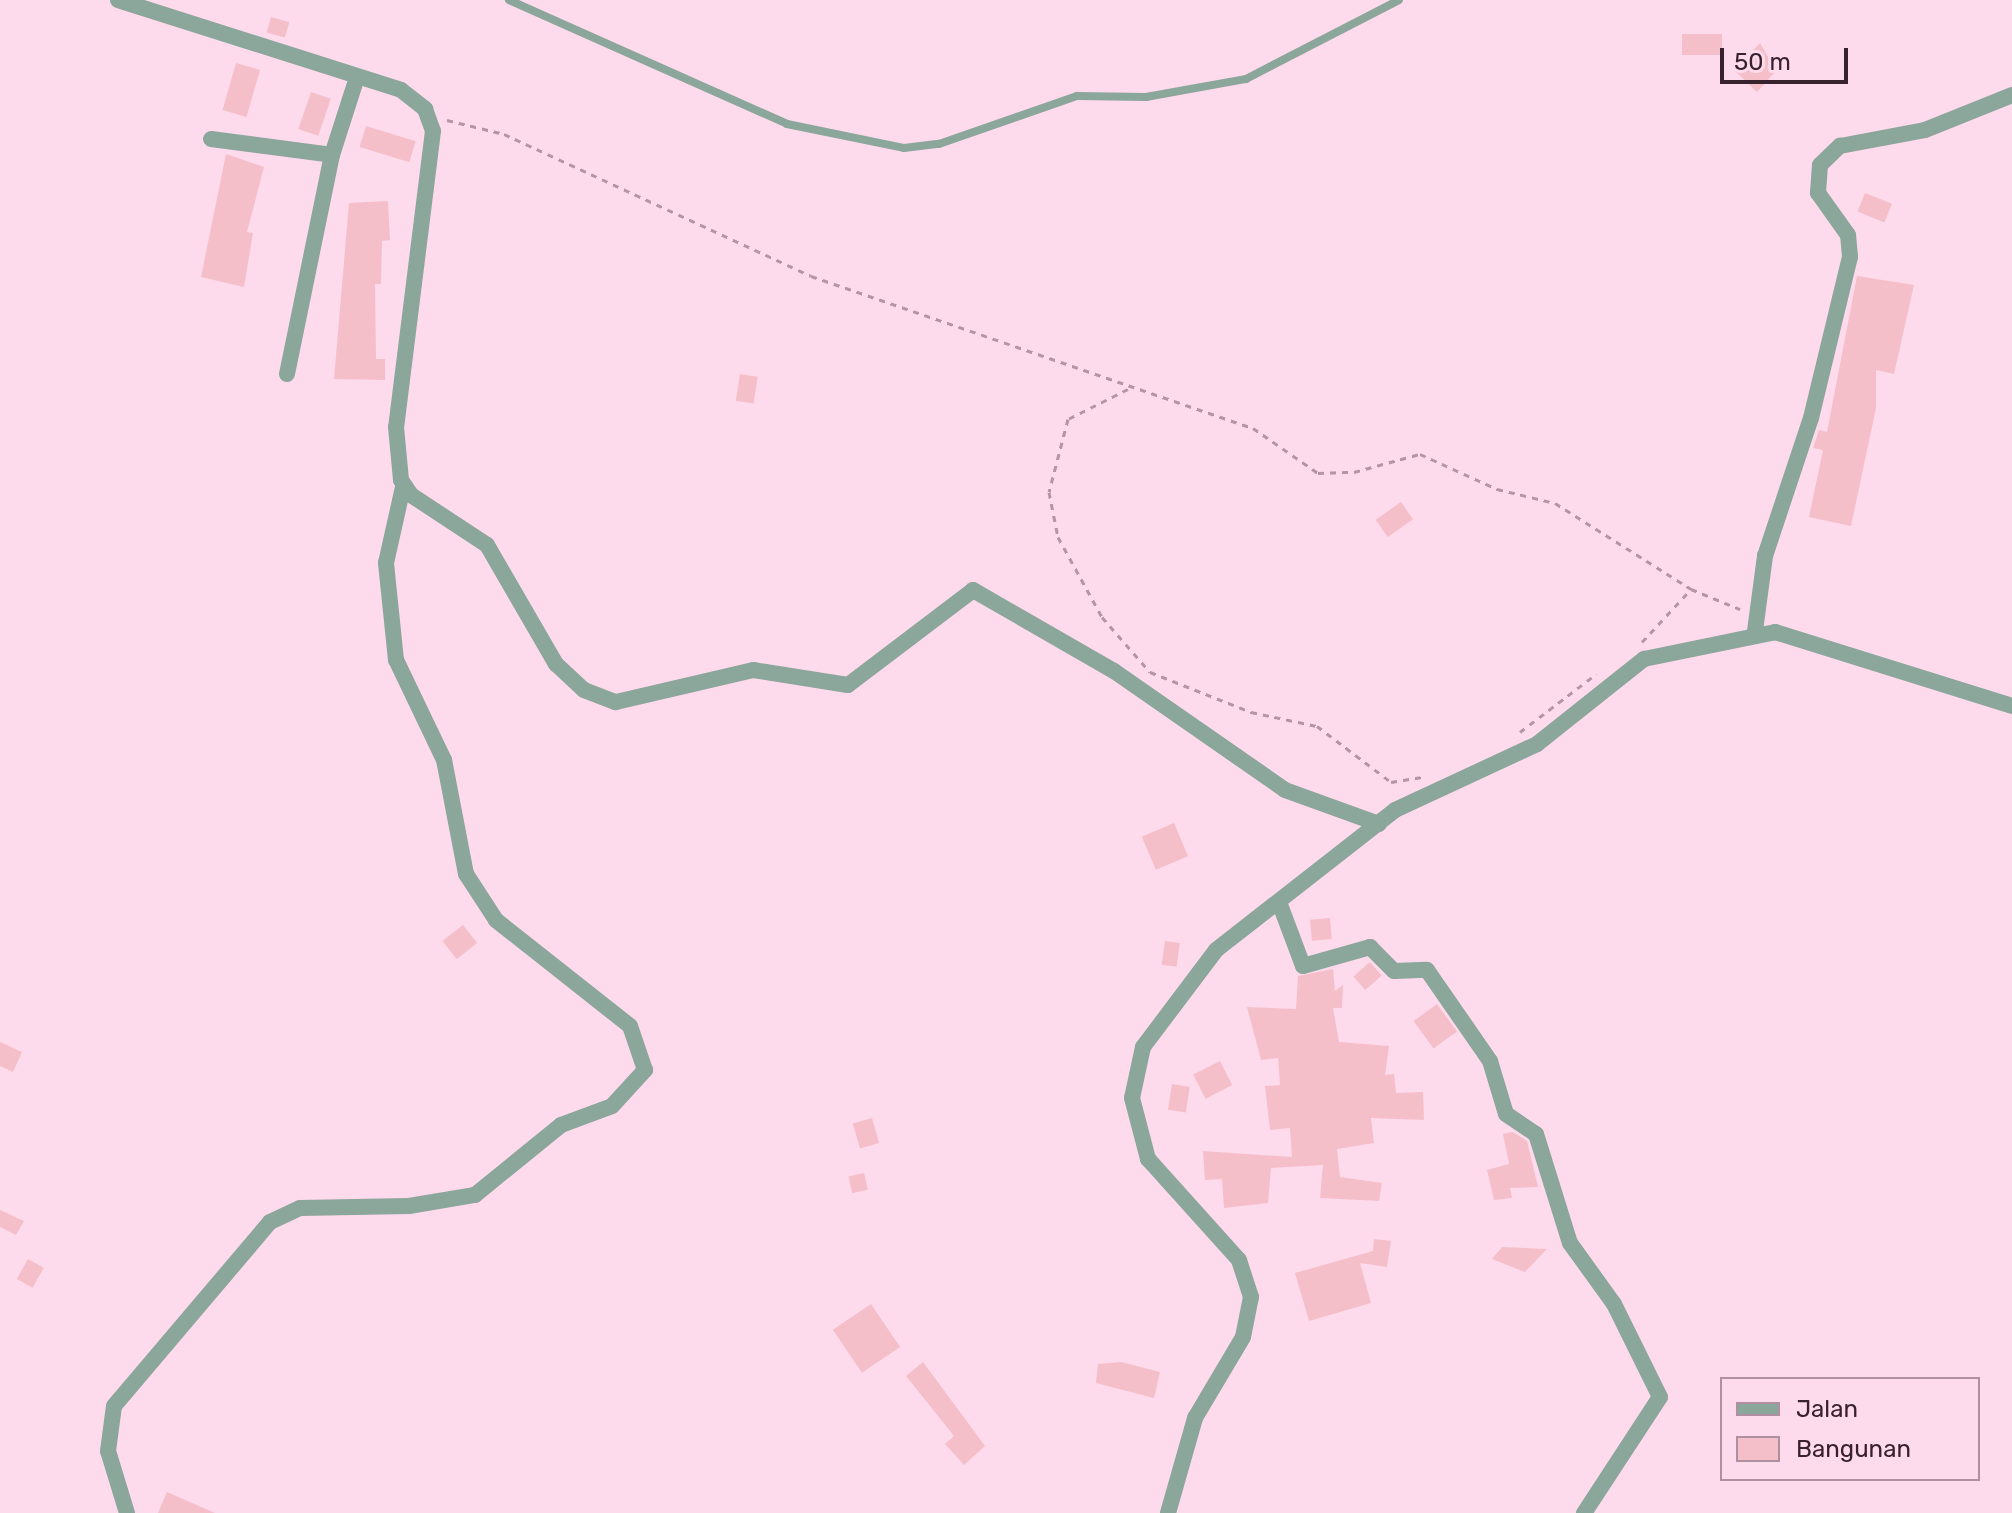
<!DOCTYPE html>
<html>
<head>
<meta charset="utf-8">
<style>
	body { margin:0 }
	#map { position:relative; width:2012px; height:1513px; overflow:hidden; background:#fedaed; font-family:Rubik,sans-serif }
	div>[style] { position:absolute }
	.building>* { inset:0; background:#f5bfc9; transform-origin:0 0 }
	.path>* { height:3px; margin-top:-1.5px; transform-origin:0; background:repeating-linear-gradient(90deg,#b495a6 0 6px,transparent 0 12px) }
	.lane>* { height:8px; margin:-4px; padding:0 4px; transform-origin:4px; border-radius:4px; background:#8ba69a }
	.street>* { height:16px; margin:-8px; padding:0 8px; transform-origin:8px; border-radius:8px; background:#8ba69a }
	span { translate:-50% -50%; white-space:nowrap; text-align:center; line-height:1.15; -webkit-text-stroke:8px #fedaed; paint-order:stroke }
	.legend { position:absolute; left:1720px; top:1377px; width:260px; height:104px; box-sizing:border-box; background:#fedaed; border:2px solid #af90a1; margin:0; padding:10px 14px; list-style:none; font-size:24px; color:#38222e }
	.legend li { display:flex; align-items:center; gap:16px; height:40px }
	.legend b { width:40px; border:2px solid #af90a1 }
	.scale { position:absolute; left:1720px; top:48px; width:128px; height:36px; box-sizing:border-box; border:4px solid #38222e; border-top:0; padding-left:10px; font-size:24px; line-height:28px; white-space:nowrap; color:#38222e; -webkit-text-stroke:6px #fedaed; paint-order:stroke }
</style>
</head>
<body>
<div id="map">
	<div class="building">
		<div style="left:271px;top:17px;width:19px;height:16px;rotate:16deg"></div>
		<div style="left:1682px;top:34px;width:40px;height:21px"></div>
		<div style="clip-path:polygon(1760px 43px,1776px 71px,1757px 92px,1734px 70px)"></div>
		<div style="left:236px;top:63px;width:25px;height:49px;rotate:16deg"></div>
		<div style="left:311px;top:92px;width:21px;height:39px;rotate:19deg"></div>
		<div style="left:366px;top:126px;width:52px;height:22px;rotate:17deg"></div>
		<div style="clip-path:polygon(226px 154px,264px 167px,247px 232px,253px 233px,244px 287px,201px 277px)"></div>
		<div style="left:1865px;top:193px;width:29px;height:20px;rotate:22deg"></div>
		<div style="clip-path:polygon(388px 201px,390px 240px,382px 241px,381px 284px,375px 284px,376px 359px,385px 359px,385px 380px,334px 379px,349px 203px)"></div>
		<div style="clip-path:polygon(1857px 276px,1914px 285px,1894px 374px,1876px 370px,1876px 408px,1851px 526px,1809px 517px,1823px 450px,1813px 448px,1819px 430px,1827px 432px)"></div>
		<div style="left:740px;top:374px;width:18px;height:27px;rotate:9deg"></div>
		<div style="left:1401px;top:502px;width:21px;height:31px;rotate:55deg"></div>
		<div style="left:1174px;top:823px;width:36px;height:35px;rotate:67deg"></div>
		<div style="left:1330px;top:918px;width:21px;height:20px;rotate:85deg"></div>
		<div style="left:463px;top:925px;width:23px;height:26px;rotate:52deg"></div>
		<div style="left:1165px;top:941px;width:15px;height:24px;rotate:8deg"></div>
		<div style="left:1370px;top:962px;width:18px;height:22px;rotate:49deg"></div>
		<div style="clip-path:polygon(1333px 969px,1335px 991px,1343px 985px,1342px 1008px,1333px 1008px,1339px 1042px,1389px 1046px,1385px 1075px,1394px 1074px,1396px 1093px,1423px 1092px,1424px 1120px,1371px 1118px,1374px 1143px,1337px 1149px,1340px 1177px,1382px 1183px,1379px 1201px,1320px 1198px,1323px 1165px,1271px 1168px,1268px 1203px,1224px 1208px,1222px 1179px,1205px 1180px,1203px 1151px,1292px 1157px,1290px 1128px,1270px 1130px,1265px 1086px,1280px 1085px,1278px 1058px,1261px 1060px,1247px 1007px,1296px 1009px,1298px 976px)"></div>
		<div style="left:1437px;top:1004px;width:34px;height:29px;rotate:54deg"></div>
		<div style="clip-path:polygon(0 1042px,22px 1052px,13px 1072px,0 1066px)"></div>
		<div style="left:1220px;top:1061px;width:27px;height:30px;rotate:63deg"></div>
		<div style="left:1172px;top:1084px;width:18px;height:26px;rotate:9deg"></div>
		<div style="left:872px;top:1118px;width:26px;height:20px;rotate:74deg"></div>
		<div style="clip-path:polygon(1513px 1132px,1527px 1141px,1538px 1187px,1510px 1188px,1512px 1198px,1494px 1200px,1487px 1170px,1509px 1164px,1503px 1134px)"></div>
		<div style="left:864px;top:1173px;width:17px;height:16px;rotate:77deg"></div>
		<div style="clip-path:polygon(0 1210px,24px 1221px,16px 1235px,0 1227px)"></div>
		<div style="clip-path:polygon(1374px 1239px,1391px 1241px,1387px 1267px,1360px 1263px,1371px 1303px,1309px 1321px,1295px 1273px,1373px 1251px)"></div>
		<div style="clip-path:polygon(1502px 1247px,1547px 1249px,1525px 1272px,1492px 1259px)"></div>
		<div style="left:28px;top:1259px;width:18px;height:23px;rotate:29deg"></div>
		<div style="left:871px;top:1304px;width:52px;height:46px;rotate:56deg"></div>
		<div style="clip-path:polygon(923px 1362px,985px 1446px,964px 1465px,945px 1444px,954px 1436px,906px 1376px)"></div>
		<div style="clip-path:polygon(1121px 1362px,1160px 1372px,1154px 1398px,1096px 1383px,1098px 1364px)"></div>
		<div style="clip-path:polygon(167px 1492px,215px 1513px,158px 1513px)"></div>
	</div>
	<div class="path">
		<div style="left:447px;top:120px;width:59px;rotate:13.8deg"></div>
		<div style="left:504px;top:134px;width:338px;rotate:24.8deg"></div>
		<div style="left:811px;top:276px;width:467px;rotate:19deg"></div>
		<div style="left:1253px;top:428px;width:79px;rotate:34.7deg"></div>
		<div style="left:1318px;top:473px;width:36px;rotate:-2deg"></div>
		<div style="left:1354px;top:472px;width:68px;rotate:-15.3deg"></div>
		<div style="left:1420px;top:454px;width:85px;rotate:24.4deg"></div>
		<div style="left:1497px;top:489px;width:60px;rotate:13.6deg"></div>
		<div style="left:1555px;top:503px;width:161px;rotate:32.3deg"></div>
		<div style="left:1691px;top:589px;width:53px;rotate:22.2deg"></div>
		<div style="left:1128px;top:389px;width:67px;rotate:153.4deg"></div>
		<div style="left:1068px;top:419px;width:75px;rotate:104.6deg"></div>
		<div style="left:1049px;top:492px;width:46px;rotate:78.7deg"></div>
		<div style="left:1058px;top:537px;width:91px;rotate:61.2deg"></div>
		<div style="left:1102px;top:617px;width:73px;rotate:48.9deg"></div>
		<div style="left:1150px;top:672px;width:109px;rotate:21.6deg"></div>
		<div style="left:1251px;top:712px;width:67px;rotate:12deg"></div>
		<div style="left:1317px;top:726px;width:93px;rotate:37.1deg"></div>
		<div style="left:1391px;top:782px;width:33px;rotate:-9deg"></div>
		<div style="left:1642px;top:642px;width:72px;rotate:-47.2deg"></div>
		<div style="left:1520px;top:732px;width:96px;rotate:-37.3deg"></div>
	</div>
	<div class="lane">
		<div style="left:509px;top:0;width:304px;rotate:24deg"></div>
		<div style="left:787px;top:124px;width:119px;rotate:11.6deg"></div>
		<div style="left:904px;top:148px;width:35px;rotate:-7deg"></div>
		<div style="left:939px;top:144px;width:146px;rotate:-19.2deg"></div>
		<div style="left:1077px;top:96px;width:69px;rotate:0.8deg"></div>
		<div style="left:1146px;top:97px;width:102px;rotate:-10.2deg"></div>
		<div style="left:1246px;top:79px;width:172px;rotate:-27.3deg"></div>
	</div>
	<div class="street">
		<div style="left:118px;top:0;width:297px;rotate:17.6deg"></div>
		<div style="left:401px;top:90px;width:31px;rotate:38deg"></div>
		<div style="left:425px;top:109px;width:23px;rotate:70deg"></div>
		<div style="left:433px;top:131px;width:298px;rotate:97.1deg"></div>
		<div style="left:396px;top:427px;width:53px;rotate:84.6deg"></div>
		<div style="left:401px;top:480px;width:18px;rotate:56deg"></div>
		<div style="left:411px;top:495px;width:91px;rotate:33.3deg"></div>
		<div style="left:487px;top:545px;width:138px;rotate:59.9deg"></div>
		<div style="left:556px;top:664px;width:38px;rotate:43deg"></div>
		<div style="left:584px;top:690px;width:34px;rotate:21deg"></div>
		<div style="left:616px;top:702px;width:141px;rotate:-13.1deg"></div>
		<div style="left:753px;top:670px;width:96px;rotate:9deg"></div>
		<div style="left:848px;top:685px;width:157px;rotate:-37.2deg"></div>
		<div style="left:973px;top:590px;width:163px;rotate:29.9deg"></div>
		<div style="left:1114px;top:671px;width:208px;rotate:34.8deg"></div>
		<div style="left:1285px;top:790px;width:100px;rotate:19.9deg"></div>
		<div style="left:211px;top:139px;width:122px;rotate:7.5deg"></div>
		<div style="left:287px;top:374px;width:224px;rotate:-78.4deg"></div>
		<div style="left:332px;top:155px;width:82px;rotate:-72.2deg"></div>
		<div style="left:1755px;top:631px;width:76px;rotate:-82.4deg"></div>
		<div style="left:1765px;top:556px;width:145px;rotate:-71.6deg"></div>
		<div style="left:1811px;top:418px;width:166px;rotate:-76.4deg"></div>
		<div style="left:1850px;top:257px;width:22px;rotate:-95deg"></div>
		<div style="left:1848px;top:235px;width:52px;rotate:-125.5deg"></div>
		<div style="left:1818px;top:193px;width:28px;rotate:-86deg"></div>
		<div style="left:1820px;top:165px;width:28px;rotate:-44deg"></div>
		<div style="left:1840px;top:146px;width:86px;rotate:-10.7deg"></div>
		<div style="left:1925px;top:130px;width:94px;rotate:-21.9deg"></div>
		<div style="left:1279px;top:902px;width:68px;rotate:69.4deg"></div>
		<div style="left:1303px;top:966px;width:70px;rotate:-15.8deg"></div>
		<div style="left:1370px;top:947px;width:34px;rotate:45deg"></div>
		<div style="left:1394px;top:971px;width:33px;rotate:-2deg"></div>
		<div style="left:1427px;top:970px;width:111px;rotate:55.3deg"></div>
		<div style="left:1490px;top:1061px;width:55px;rotate:73.2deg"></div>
		<div style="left:1506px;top:1114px;width:36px;rotate:34deg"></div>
		<div style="left:1536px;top:1134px;width:114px;rotate:72.7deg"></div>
		<div style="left:1570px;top:1243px;width:75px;rotate:54.2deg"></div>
		<div style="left:1614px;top:1304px;width:104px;rotate:63.7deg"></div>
		<div style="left:1660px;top:1397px;width:139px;rotate:123.2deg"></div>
		<div style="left:127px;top:1513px;width:65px;rotate:-107deg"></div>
		<div style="left:108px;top:1451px;width:45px;rotate:-82.4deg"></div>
		<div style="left:114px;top:1406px;width:241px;rotate:-49.7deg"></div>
		<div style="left:270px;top:1222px;width:33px;rotate:-25deg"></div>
		<div style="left:300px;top:1208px;width:109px;rotate:-1.1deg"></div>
		<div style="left:409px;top:1206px;width:67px;rotate:-9.5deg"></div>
		<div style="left:475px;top:1195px;width:111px;rotate:-39.1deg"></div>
		<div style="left:561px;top:1125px;width:54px;rotate:-20.4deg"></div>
		<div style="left:612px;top:1106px;width:49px;rotate:-47.5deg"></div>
		<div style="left:645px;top:1070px;width:46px;rotate:-108.8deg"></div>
		<div style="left:630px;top:1026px;width:171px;rotate:-141.7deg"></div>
		<div style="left:496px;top:920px;width:55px;rotate:-123.1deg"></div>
		<div style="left:466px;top:874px;width:116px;rotate:-100.9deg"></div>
		<div style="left:444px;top:760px;width:111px;rotate:-115.6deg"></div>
		<div style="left:396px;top:660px;width:98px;rotate:-95.9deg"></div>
		<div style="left:386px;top:563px;width:78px;rotate:-77.4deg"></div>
		<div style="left:1168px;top:1513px;width:99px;rotate:-74.1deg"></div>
		<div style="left:1195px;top:1418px;width:94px;rotate:-59.3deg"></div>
		<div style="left:1243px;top:1337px;width:41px;rotate:-78.7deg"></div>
		<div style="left:1251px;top:1297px;width:39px;rotate:-108deg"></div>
		<div style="left:1239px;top:1260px;width:136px;rotate:-132deg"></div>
		<div style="left:1148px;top:1159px;width:63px;rotate:-104.7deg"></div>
		<div style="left:1132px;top:1098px;width:52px;rotate:-77.8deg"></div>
		<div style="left:1143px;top:1047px;width:121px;rotate:-53deg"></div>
		<div style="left:1216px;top:950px;width:227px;rotate:-38deg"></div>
		<div style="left:1395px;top:810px;width:157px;rotate:-24.9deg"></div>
		<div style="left:1537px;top:744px;width:137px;rotate:-38.5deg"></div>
		<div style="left:1644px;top:659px;width:134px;rotate:-11.6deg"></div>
		<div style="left:1775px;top:632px;width:248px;rotate:17.3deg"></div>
	</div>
	<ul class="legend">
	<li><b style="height:10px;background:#8ba69a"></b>Jalan</li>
	<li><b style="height:22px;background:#f5bfc9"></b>Bangunan</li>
	</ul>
	<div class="scale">50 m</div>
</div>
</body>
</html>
